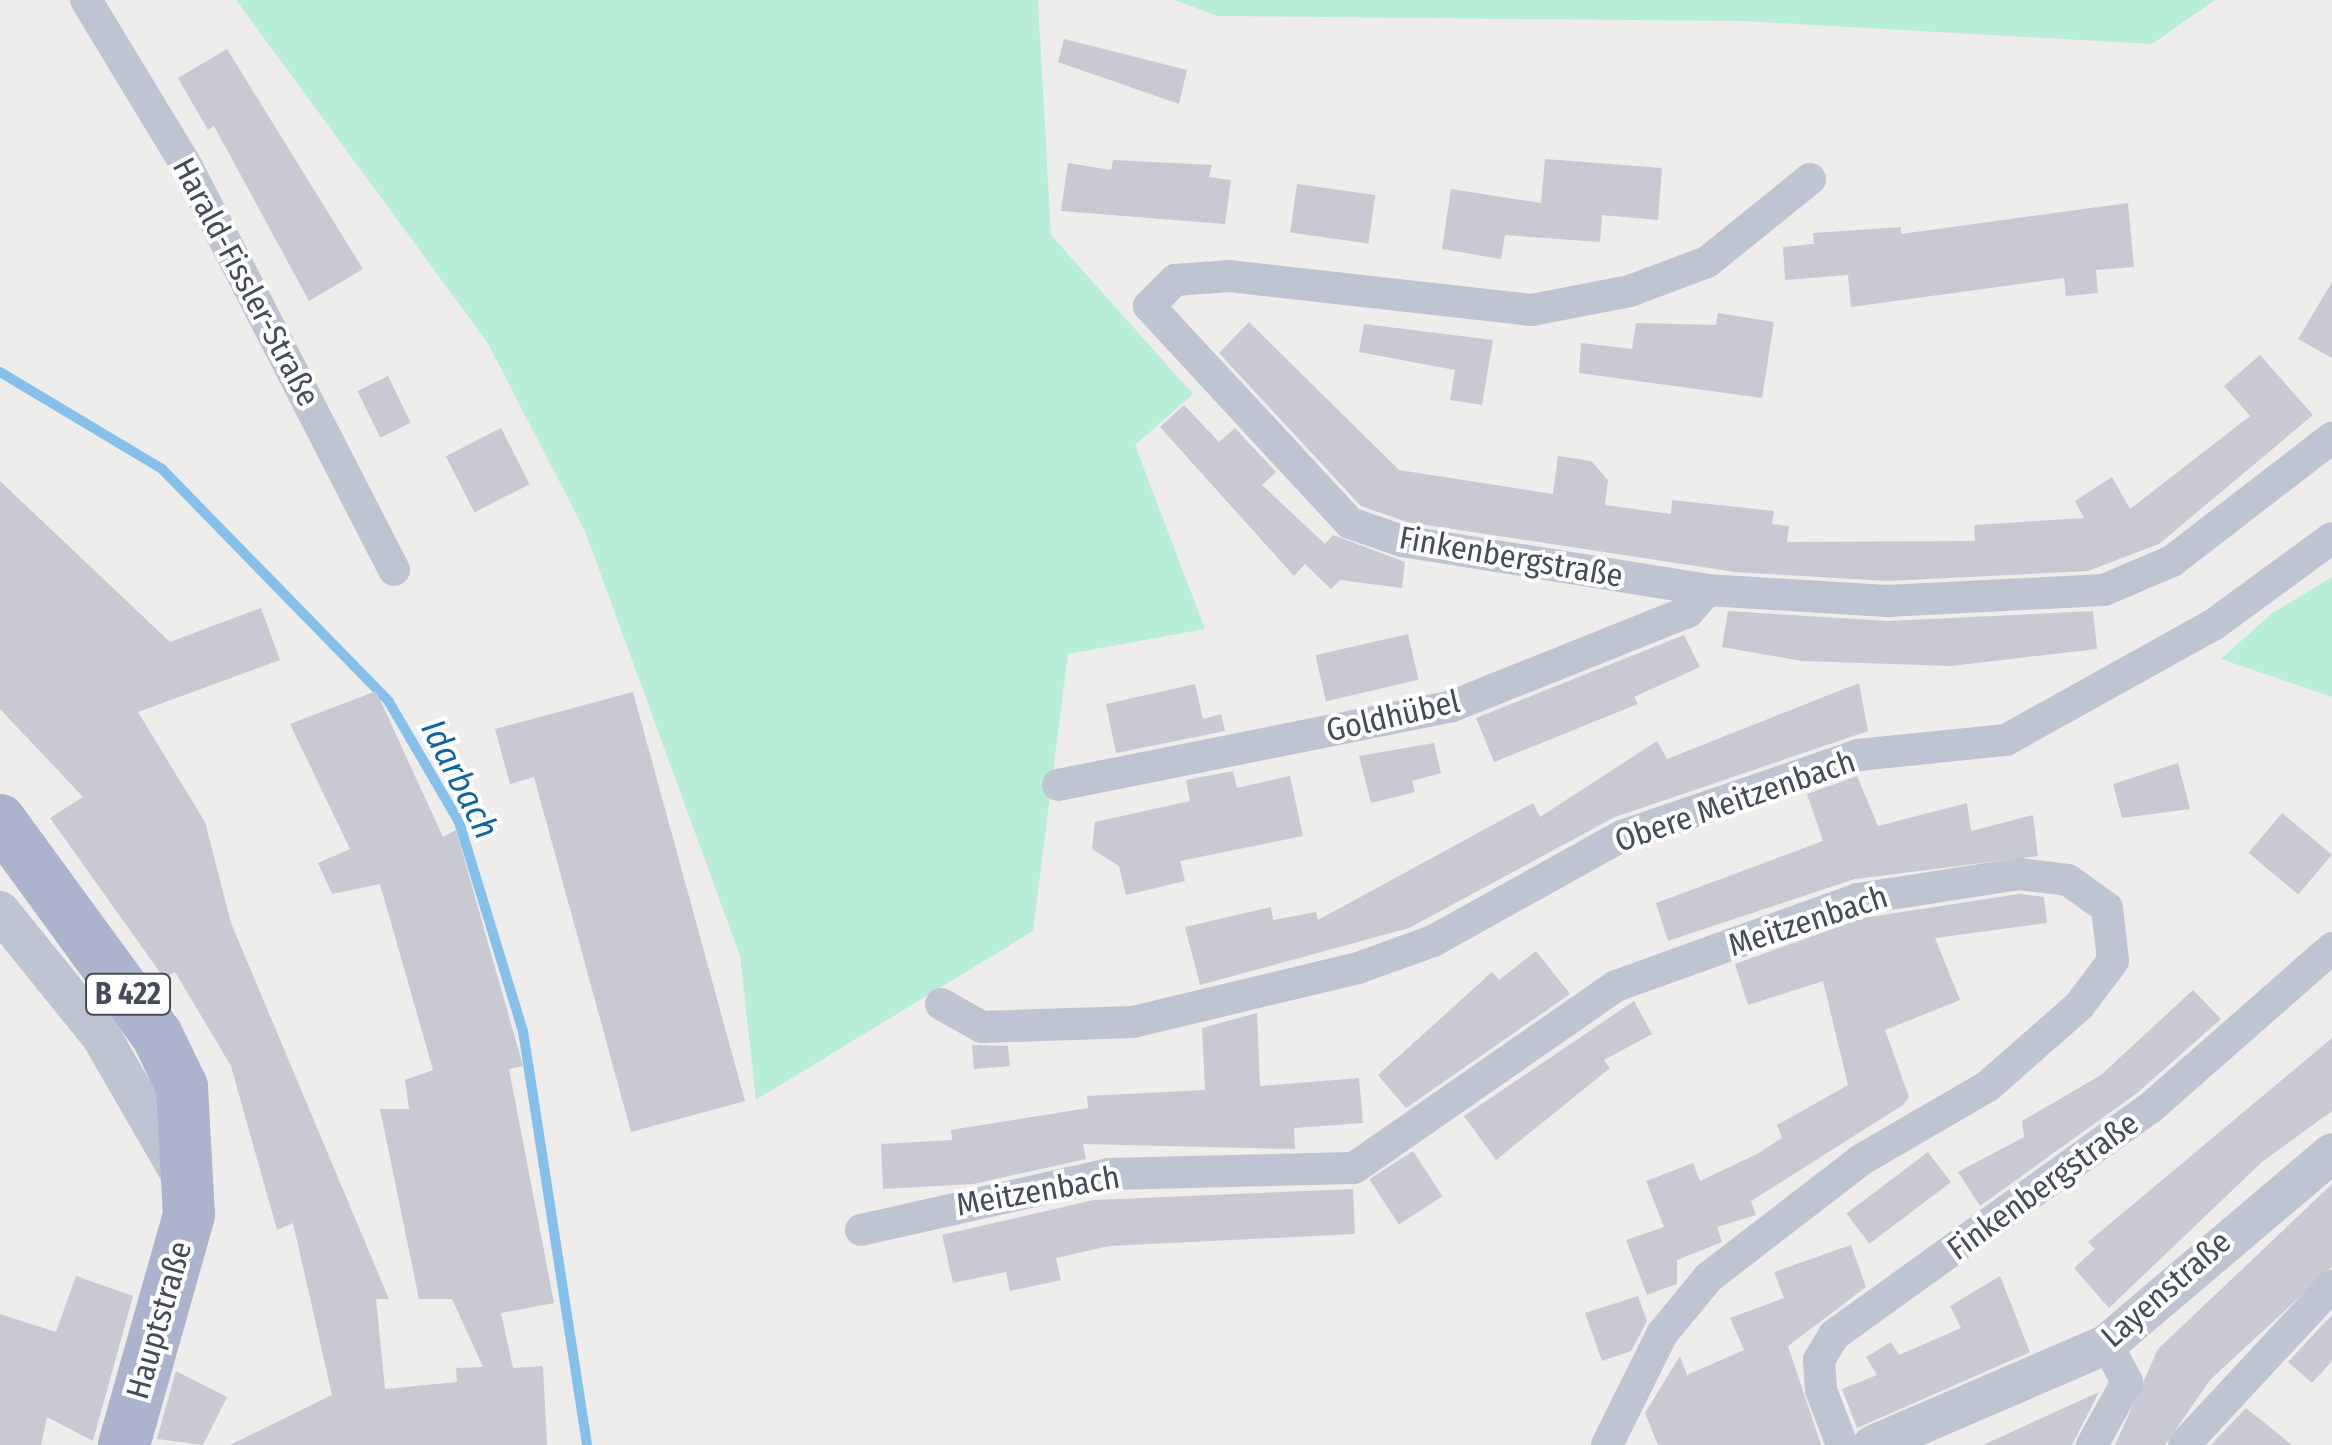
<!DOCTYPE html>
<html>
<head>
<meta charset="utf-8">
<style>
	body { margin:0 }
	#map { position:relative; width:2332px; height:1445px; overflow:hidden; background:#efecec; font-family:"Fira Sans Condensed",sans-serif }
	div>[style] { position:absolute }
	.green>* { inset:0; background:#b8eed8 }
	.stream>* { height:10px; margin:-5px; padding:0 5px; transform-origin:5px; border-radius:5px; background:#85c0eb }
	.building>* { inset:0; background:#c8c9d2; transform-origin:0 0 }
	.minor>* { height:32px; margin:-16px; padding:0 16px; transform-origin:16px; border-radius:16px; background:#bfc4d2 }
	.tertiary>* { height:40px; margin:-20px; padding:0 20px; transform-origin:20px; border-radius:20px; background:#bfc4d2 }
	.primary>* { height:52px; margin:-26px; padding:0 26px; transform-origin:26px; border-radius:26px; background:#abb4cc }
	span { translate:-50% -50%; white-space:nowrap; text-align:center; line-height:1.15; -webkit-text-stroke:8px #fff; paint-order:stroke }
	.shield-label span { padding:2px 8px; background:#fff; border:2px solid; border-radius:8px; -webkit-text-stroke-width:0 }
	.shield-label { font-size:30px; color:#444b59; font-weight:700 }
	.street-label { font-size:32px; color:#444b59 }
	.water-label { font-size:35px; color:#0b64a5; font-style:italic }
</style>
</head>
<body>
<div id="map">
	<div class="green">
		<div style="clip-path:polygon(236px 0,1038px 0,1051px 235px,1193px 394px,1135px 445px,1205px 629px,1068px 654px,1033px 931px,756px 1100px,740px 956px,585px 531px,487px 342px)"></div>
		<div style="clip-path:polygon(1175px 0,2215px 0,2152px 44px,1741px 21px,1217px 16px)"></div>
		<div style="clip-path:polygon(2332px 577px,2332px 697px,2221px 659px,2271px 614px)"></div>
	</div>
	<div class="stream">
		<div style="left:0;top:372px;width:189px;rotate:30.9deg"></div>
		<div style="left:162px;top:469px;width:325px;rotate:45.7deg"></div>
		<div style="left:389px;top:702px;width:139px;rotate:59.7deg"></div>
		<div style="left:459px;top:822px;width:219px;rotate:73deg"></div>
		<div style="left:523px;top:1031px;width:419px;rotate:81.2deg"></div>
	</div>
	<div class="building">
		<div style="clip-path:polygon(1064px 39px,1187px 70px,1179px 104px,1058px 62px)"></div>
		<div style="clip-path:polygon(227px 49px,363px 269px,309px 301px,214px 126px,208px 130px,178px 78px)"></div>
		<div style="clip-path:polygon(1545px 159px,1662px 168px,1658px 220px,1602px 215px,1600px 242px,1505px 235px,1501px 259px,1442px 249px,1451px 189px,1541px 203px)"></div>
		<div style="clip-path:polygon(1113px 160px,1212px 165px,1209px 177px,1231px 180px,1225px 224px,1061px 211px,1068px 163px,1111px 170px)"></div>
		<div style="left:1297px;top:184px;width:79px;height:49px;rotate:8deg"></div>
		<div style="clip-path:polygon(2128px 203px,2134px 267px,2096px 270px,2098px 293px,2066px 296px,2064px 278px,1851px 307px,1848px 275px,1785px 280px,1783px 247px,1814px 244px,1813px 233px,1901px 227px,1901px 234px)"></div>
		<div style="clip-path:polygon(2332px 282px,2332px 358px,2298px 339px)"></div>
		<div style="clip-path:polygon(1718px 313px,1774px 322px,1762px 398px,1579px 373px,1581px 343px,1632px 349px,1636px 323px,1716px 325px)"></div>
		<div style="clip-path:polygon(1249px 322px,1399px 470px,1553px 494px,1558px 456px,1591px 461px,1608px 480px,1605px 505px,1671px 514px,1672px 500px,1774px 511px,1772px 524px,1789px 526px,1787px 542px,1975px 541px,1974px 525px,2084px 518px,2075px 501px,2112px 477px,2130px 509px,2250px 416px,2224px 386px,2260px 355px,2313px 415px,2159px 544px,2088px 571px,1887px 581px,1735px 572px,1407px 522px,1361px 506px,1219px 353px)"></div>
		<div style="clip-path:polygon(1364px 324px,1493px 340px,1482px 405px,1450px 400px,1455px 370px,1359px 352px)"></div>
		<div style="left:388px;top:376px;width:52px;height:34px;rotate:64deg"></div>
		<div style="clip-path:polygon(1184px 405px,1219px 442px,1235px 428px,1276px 472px,1262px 485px,1325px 544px,1333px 535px,1405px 562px,1402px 588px,1340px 580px,1331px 589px,1305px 564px,1294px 576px,1160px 427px)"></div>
		<div style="left:501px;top:428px;width:63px;height:62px;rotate:63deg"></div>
		<div style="clip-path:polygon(0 481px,170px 642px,261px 608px,280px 660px,138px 712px,205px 822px,231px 923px,389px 1299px,376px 1299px,385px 1389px,457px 1382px,456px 1368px,483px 1367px,452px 1299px,419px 1299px,380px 1109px,409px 1109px,405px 1080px,433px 1070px,380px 884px,332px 894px,318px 863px,350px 849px,290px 724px,376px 691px,443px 837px,456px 830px,523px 1066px,509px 1069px,554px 1303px,501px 1313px,513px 1368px,543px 1366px,547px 1445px,230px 1445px,332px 1395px,293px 1223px,277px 1230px,231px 1066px,175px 972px,164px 978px,50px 818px,83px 797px,0 709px)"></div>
		<div style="clip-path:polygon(1728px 611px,1888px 621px,2093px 611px,2097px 649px,1951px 666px,1802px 661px,1722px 647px)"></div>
		<div style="left:1408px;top:634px;width:47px;height:95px;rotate:77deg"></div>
		<div style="clip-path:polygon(1684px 635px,1700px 667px,1634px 697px,1638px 704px,1494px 762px,1476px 718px)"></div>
		<div style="clip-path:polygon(1859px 683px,1868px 731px,1615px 817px,1409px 928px,1200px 985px,1185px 927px,1271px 907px,1273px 920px,1316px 912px,1318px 920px,1533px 803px,1540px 817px,1657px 741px,1667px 759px)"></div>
		<div style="clip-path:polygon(1195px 684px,1203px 719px,1221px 714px,1225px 731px,1116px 753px,1106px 704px)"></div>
		<div style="clip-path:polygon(633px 692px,745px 1101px,631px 1132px,534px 777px,510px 784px,495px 729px)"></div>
		<div style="clip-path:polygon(1434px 743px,1441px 773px,1412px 781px,1415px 792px,1371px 803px,1359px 756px)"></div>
		<div style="clip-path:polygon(2178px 763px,2190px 809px,2122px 818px,2113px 784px)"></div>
		<div style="clip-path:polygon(1233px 771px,1237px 788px,1290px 776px,1303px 836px,1180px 861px,1185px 881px,1126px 895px,1119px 866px,1092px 849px,1095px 822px,1190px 801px,1186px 780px)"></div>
		<div style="clip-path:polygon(1857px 776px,1878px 826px,1967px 803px,1971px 831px,2033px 815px,2038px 856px,1855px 879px,1668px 941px,1656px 903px,1823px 841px,1807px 794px)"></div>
		<div style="left:2282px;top:813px;width:65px;height:52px;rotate:40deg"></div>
		<div style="clip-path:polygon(2019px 894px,2044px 897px,2047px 923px,1935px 938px,1960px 1000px,1885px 1030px,1909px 1097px,1903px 1105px,1751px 1201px,1756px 1215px,1717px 1227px,1722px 1242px,1677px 1260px,1677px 1284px,1647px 1295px,1626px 1240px,1664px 1227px,1646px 1181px,1693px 1163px,1700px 1181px,1757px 1154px,1782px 1138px,1777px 1125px,1848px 1085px,1823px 981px,1748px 1005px,1735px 964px,1863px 918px)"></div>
		<div style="clip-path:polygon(1536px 951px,1570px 994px,1406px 1108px,1378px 1075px,1492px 972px,1499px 980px)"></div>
		<div style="clip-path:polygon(2193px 990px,2221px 1019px,2137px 1093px,1980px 1206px,1958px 1172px,2024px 1137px,2022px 1121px,2101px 1075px)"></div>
		<div style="clip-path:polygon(1634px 1001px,1652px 1034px,1604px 1060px,1610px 1068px,1496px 1160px,1464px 1116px)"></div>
		<div style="clip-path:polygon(1257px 1013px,1260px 1086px,1359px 1078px,1363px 1123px,1294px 1128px,1295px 1149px,1083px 1144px,1086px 1159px,973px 1184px,883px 1189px,881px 1144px,952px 1140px,951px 1130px,1088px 1108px,1087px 1096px,1205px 1090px,1202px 1028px)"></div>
		<div style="clip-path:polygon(2332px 1038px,2332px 1111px,2262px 1162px,2109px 1308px,2074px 1268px,2095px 1249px,2088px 1242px)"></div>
		<div style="clip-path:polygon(972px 1045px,1008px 1046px,1010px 1066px,974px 1069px)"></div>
		<div style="left:1413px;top:1151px;width:54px;height:52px;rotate:57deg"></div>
		<div style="left:1928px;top:1152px;width:38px;height:102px;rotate:53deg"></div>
		<div style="clip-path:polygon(2332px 1184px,2332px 1267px,2210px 1380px,2165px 1445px,2115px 1445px,2158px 1349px)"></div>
		<div style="clip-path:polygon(1353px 1189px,1355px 1234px,1109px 1246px,1056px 1258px,1061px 1280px,1010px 1291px,1006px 1272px,953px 1283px,942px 1235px,1094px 1200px)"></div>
		<div style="clip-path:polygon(1851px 1245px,1866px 1287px,1788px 1346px,1821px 1445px,1658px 1445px,1645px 1413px,1680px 1356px,1687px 1375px,1744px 1350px,1730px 1318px,1784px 1298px,1774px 1272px)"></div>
		<div style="clip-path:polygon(76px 1276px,133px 1296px,93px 1441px,47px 1417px,41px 1445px,0 1445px,0 1314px,56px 1332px)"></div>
		<div style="clip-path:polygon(2000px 1276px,2030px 1352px,1857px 1428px,1842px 1389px,1877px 1375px,1866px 1357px,1891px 1342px,1899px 1355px,1961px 1328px,1950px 1306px)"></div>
		<div style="clip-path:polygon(1638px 1296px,1647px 1321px,1631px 1351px,1602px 1361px,1585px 1313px)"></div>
		<div style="clip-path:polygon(2332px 1315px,2332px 1361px,2312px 1383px,2288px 1362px)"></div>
		<div style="clip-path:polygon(176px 1371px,227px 1397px,203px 1445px,157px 1439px)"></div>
		<div style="clip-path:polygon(2099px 1392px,2072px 1445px,1983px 1445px)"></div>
		<div style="clip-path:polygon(2246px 1408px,2292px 1445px,2211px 1445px)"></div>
	</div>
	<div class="minor">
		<div style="left:86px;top:0;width:195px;rotate:58.8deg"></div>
		<div style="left:187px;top:167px;width:453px;rotate:62.8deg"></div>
		<div style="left:1810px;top:179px;width:132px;rotate:141.1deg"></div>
		<div style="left:1707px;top:262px;width:82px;rotate:159.4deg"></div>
		<div style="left:1630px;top:291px;width:100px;rotate:169deg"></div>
		<div style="left:1532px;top:310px;width:304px;rotate:-173.6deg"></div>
		<div style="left:1230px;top:276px;width:55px;rotate:175.8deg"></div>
		<div style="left:1175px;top:280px;width:37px;rotate:135deg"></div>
		<div style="left:1149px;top:306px;width:296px;rotate:47.2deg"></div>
		<div style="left:1350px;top:523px;width:55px;rotate:19.1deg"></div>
		<div style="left:1402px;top:541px;width:309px;rotate:9.1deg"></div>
		<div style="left:1707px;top:590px;width:180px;rotate:3.5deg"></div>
		<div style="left:1887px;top:601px;width:217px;rotate:-2.9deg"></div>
		<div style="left:2104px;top:590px;width:74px;rotate:-23.1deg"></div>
		<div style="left:2172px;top:561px;width:202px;rotate:-37.6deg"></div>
		<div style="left:1058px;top:785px;width:400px;rotate:-11.3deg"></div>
		<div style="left:1450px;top:707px;width:256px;rotate:-21.8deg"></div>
		<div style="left:1688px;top:612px;width:29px;rotate:-49deg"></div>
		<div style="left:941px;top:1004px;width:47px;rotate:29.3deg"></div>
		<div style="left:982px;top:1027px;width:151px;rotate:-1.9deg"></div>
		<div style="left:1133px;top:1022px;width:231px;rotate:-13.5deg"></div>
		<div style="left:1358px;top:968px;width:80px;rotate:-19.8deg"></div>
		<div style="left:1433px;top:941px;width:216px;rotate:-29.1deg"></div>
		<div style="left:1622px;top:836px;width:250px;rotate:-18.9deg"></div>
		<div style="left:1858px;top:755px;width:149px;rotate:-5.8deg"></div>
		<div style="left:2006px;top:740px;width:237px;rotate:-29.1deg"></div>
		<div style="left:2213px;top:625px;width:147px;rotate:-36.2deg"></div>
		<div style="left:861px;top:1230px;width:254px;rotate:-12.7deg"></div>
		<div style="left:1109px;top:1174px;width:245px;rotate:-1.4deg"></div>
		<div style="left:1354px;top:1168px;width:319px;rotate:-34.8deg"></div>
		<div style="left:1616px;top:986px;width:257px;rotate:-19.8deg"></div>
		<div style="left:1858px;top:899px;width:163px;rotate:-8.8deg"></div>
		<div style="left:2019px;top:874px;width:49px;rotate:7deg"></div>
		<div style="left:2068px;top:880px;width:48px;rotate:35.7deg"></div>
		<div style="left:2107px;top:908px;width:53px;rotate:83.5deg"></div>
		<div style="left:2113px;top:961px;width:56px;rotate:127.1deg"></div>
		<div style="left:2079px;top:1006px;width:121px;rotate:138.7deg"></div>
		<div style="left:1988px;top:1086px;width:147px;rotate:149.8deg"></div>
		<div style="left:1861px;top:1160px;width:193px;rotate:142.4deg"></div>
		<div style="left:1708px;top:1278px;width:72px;rotate:129.4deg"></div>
		<div style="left:1662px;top:1334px;width:124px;rotate:116.4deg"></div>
		<div style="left:1842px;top:1445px;width:59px;rotate:-110.9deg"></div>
		<div style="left:1821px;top:1390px;width:30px;rotate:-94deg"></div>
		<div style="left:1819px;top:1360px;width:29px;rotate:-59deg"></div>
		<div style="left:1834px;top:1335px;width:388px;rotate:-35.7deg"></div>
		<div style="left:2149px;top:1109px;width:244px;rotate:-41.3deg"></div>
		<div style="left:2092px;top:1445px;width:72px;rotate:-60.9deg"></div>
		<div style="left:2127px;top:1382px;width:43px;rotate:-117.8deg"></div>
		<div style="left:2184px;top:1445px;width:217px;rotate:-47.1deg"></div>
	</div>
	<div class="tertiary">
		<div style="left:0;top:911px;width:161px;rotate:51.1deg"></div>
		<div style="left:101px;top:1036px;width:164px;rotate:60deg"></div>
		<div style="left:1873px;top:1445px;width:255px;rotate:-23.3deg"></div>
		<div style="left:2107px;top:1344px;width:295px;rotate:-40.3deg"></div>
	</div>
	<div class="primary">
		<div style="left:0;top:820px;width:266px;rotate:53.9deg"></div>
		<div style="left:157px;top:1035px;width:58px;rotate:64.3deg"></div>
		<div style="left:182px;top:1087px;width:128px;rotate:86.9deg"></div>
		<div style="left:189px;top:1215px;width:239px;rotate:105.8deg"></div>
	</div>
	<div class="shield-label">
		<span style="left:128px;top:994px">B 422</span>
	</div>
	<div class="street-label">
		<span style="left:246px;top:282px;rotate:62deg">Harald-Fissler-Straße</span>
		<span style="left:1511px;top:557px;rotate:10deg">Finkenbergstraße</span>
		<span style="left:1393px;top:716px;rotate:-13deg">Goldhübel</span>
		<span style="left:1735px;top:801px;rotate:-19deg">Obere Meitzenbach</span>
		<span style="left:1808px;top:921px;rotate:-18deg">Meitzenbach</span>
		<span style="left:2043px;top:1186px;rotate:-36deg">Finkenbergstraße</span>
		<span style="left:1038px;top:1191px;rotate:-10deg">Meitzenbach</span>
		<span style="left:2166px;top:1289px;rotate:-41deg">Layenstraße</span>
		<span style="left:159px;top:1320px;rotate:-74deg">Hauptstraße</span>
	</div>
	<div class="water-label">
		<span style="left:460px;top:779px;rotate:63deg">Idarbach</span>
	</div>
</div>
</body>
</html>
